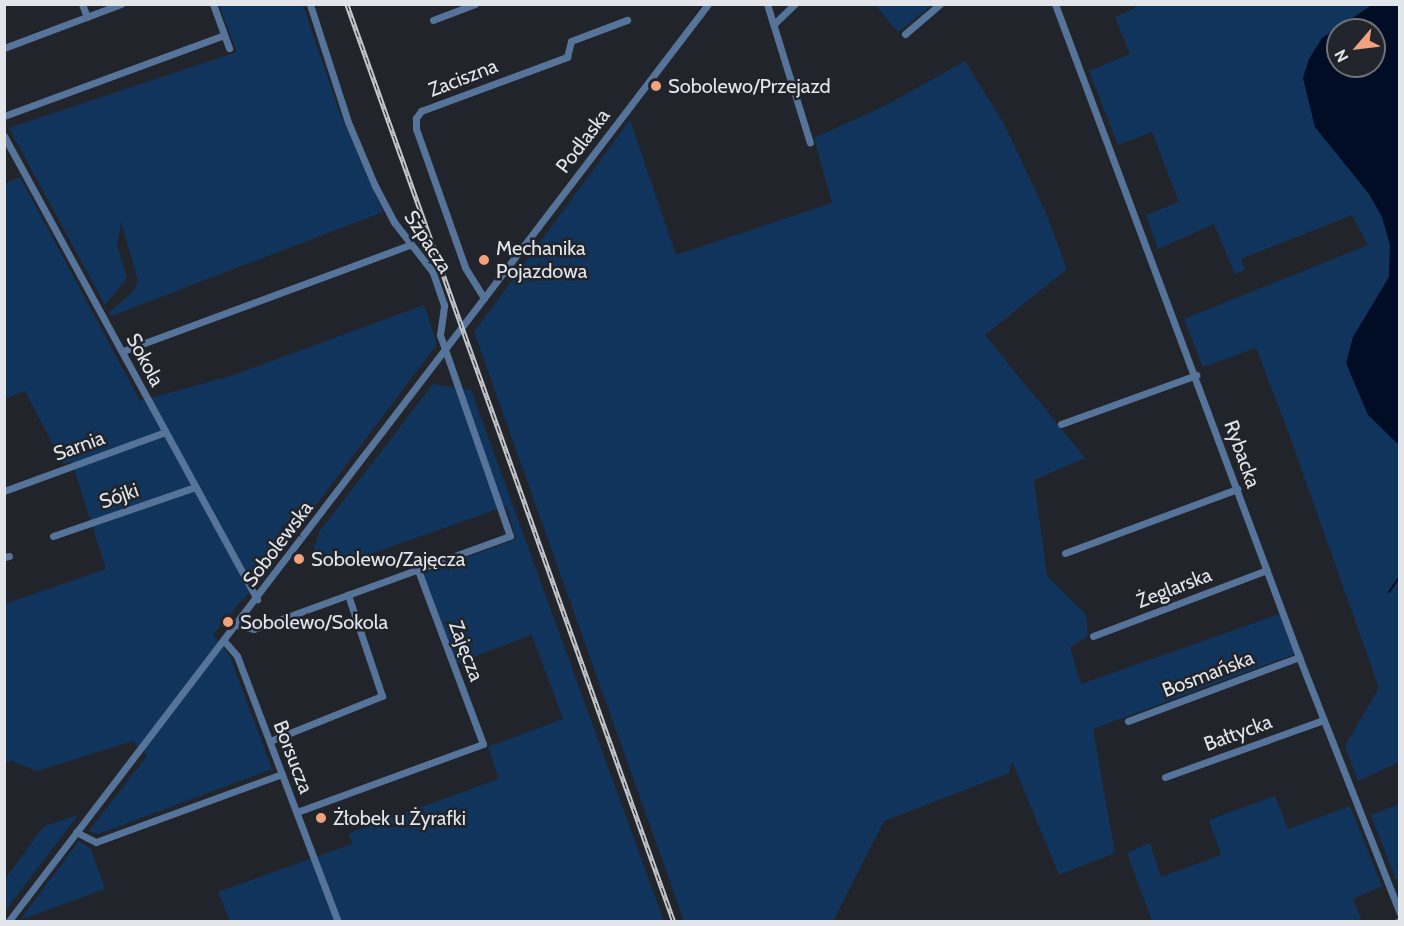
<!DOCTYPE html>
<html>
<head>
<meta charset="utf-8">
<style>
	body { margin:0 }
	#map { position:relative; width:1404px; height:926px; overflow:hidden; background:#21252b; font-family:Cabin,sans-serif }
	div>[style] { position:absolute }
	.green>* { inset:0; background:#11345c }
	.water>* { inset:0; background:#000d25 }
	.stream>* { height:2px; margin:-1px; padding:0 1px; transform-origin:1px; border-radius:1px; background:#000d25 }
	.minor>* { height:7px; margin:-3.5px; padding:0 3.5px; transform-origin:3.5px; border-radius:3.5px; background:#56749a }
	.rail>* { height:4.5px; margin-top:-2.25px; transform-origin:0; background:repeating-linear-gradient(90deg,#21252b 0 7px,#c4c7cb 0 14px); box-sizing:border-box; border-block:2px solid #c4c7cb }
	.dots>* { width:16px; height:16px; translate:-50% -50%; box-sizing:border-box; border:3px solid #21252b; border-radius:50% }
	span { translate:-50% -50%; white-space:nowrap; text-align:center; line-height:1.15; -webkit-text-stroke:5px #21252b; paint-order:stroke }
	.street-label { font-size:20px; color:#e2e5e9 }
	.poi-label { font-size:20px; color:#e2e5e9 }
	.left { translate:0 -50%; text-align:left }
	.frame { position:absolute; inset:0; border:6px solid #e2e5e9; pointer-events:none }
	.north { position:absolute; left:1326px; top:18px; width:60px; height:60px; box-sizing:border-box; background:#21252b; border:2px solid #6e7277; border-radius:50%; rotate:242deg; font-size:16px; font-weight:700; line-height:24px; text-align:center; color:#e2e5e9 }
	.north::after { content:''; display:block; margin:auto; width:21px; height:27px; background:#f1a17d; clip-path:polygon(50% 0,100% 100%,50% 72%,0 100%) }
</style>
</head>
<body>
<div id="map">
	<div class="green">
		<div style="clip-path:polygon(219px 5px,303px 5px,340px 114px,383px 212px,111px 316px,109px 312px,134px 291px,138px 280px,121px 222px,117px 245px,127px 278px,105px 305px,9px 128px,237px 52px)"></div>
		<div style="clip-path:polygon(875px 5px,932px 5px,898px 32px)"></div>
		<div style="clip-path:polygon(evenodd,1134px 5px,1399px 5px,1399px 762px,1358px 781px,1345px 746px,1379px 688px,1288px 431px,1256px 348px,1203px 367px,1184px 319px,1368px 245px,1352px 215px,1241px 259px,1245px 270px,1235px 274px,1214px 224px,1158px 249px,1146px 215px,1179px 202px,1152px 132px,1118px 145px,1089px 71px,1130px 54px,1115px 17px,1135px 8px,1134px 5px,1338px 30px,1374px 30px,1374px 66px,1338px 66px,1338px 30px)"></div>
		<div style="clip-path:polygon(965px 61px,1004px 124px,1045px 211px,1067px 269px,985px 335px,1085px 458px,1034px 480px,1047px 576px,1086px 615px,1088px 636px,1070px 647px,1081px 684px,1280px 614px,1295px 654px,1093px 729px,1115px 853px,1059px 875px,1012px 761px,1009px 773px,884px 821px,833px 921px,684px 921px,474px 332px,630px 120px,676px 255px,832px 203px,814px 138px,885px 106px)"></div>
		<div style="clip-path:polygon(20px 177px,140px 401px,231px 376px,424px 305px,437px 344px,259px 581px,213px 634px,230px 657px,272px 769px,98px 834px,89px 831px,147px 756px,133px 741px,37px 771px,11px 761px,5px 763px,5px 604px,106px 569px,72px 462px,63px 464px,25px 391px,5px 399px,5px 184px)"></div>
		<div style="clip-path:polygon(433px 384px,471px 390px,664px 921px,230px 921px,218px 892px,352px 844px,349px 833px,499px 779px,488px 747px,563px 719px,532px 635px,457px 663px,423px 574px,516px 539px,506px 506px,351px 561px,313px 551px,320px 531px)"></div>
		<div style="clip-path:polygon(1275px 796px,1288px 829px,1350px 806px,1382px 886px,1353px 899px,1362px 921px,1152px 921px,1127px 853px,1150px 843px,1161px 877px,1221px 855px,1209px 820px)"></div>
		<div style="clip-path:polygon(1399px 804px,1399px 878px,1396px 880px,1371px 815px)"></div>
		<div style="clip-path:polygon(78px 815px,5px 911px,5px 879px,44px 826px)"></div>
		<div style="clip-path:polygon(79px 841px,91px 849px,105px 889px,20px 920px)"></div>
	</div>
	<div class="water">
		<div style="clip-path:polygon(evenodd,1372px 5px,1399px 5px,1399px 445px,1368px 415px,1346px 363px,1353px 337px,1389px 277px,1390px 245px,1382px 217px,1369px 194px,1315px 127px,1303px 78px,1309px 59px,1322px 38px,1372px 5px,1338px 30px,1374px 30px,1374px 66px,1338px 66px,1338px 30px)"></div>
	</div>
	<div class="stream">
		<div style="left:1389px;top:592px;width:19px;rotate:-55deg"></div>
	</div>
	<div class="minor">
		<div style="left:82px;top:4px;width:14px;rotate:69deg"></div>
		<div style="left:213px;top:4px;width:47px;rotate:70deg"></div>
		<div style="left:767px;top:4px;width:145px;rotate:72.8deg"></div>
		<div style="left:1055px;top:4px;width:697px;rotate:69.51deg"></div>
		<div style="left:1299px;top:657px;width:276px;rotate:68.5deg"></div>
		<div style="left:433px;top:20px;width:45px;rotate:-20.9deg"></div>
		<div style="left:774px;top:24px;width:29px;rotate:-44deg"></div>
		<div style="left:905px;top:34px;width:46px;rotate:-40.6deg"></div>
		<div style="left:4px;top:48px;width:125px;rotate:-20.6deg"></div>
		<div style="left:4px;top:116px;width:234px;rotate:-20.2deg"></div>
		<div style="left:4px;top:136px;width:528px;rotate:61.35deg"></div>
		<div style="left:484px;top:298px;width:36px;rotate:-122deg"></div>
		<div style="left:465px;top:267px;width:146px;rotate:-109.5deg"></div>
		<div style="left:416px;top:129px;width:11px;rotate:-90deg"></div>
		<div style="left:416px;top:118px;width:9px;rotate:-54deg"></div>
		<div style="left:421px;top:111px;width:156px;rotate:-20.3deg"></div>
		<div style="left:567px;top:57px;width:16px;rotate:-76deg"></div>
		<div style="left:571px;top:41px;width:60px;rotate:-20.6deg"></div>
		<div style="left:123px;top:351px;width:306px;rotate:-20.3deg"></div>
		<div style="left:1061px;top:424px;width:144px;rotate:-19.9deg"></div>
		<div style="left:4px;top:491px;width:171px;rotate:-20.1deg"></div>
		<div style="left:53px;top:536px;width:150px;rotate:-19deg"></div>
		<div style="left:1065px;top:553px;width:184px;rotate:-20.4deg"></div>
		<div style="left:4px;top:557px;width:5px;rotate:-11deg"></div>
		<div style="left:237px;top:625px;width:17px;rotate:13deg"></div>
		<div style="left:254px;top:629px;width:272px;rotate:-20deg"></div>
		<div style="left:510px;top:536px;width:213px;rotate:-109.2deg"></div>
		<div style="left:440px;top:335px;width:30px;rotate:-82deg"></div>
		<div style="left:444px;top:305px;width:36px;rotate:-109deg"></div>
		<div style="left:432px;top:271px;width:62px;rotate:-127.8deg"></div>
		<div style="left:394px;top:222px;width:41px;rotate:-117.8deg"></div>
		<div style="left:375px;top:186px;width:69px;rotate:-112.9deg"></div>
		<div style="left:348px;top:122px;width:124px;rotate:-107.9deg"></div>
		<div style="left:1093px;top:636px;width:186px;rotate:-20.8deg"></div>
		<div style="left:225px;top:642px;width:18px;rotate:49deg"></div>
		<div style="left:237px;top:656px;width:285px;rotate:69.2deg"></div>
		<div style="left:1128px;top:721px;width:183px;rotate:-20.5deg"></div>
		<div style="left:270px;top:741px;width:121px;rotate:-21.9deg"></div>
		<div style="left:382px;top:696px;width:107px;rotate:-108.6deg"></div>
		<div style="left:1165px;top:777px;width:168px;rotate:-19.8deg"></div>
		<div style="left:297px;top:812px;width:198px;rotate:-20.1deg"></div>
		<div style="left:483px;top:744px;width:186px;rotate:-110.5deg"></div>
		<div style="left:76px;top:832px;width:22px;rotate:27deg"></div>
		<div style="left:96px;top:842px;width:198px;rotate:-20.1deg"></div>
		<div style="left:8px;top:922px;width:1154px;rotate:-52.67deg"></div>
		<div style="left:1397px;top:922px;width:3px;rotate:-18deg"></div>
	</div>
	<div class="rail">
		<div style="left:347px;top:4px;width:975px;rotate:70.39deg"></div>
	</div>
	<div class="dots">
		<div style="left:656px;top:86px;background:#f1a17d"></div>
		<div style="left:484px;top:260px;background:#f1a17d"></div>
		<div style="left:299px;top:559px;background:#f1a17d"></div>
		<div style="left:228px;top:622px;background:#f1a17d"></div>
		<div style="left:321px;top:818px;background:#f1a17d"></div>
	</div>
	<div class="street-label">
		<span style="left:463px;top:78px;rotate:-21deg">Zaciszna</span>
		<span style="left:583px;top:141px;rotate:-53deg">Podlaska</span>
		<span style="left:428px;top:242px;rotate:57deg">Szpacza</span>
		<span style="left:145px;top:360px;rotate:62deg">Sokola</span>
		<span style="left:79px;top:446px;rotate:-20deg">Sarnia</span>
		<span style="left:1242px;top:454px;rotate:70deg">Rybacka</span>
		<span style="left:119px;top:496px;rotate:-19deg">Sójki</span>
		<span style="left:278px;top:544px;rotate:-53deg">Sobolewska</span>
		<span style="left:1174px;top:588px;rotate:-21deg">Żeglarska</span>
		<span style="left:466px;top:651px;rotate:69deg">Zajęcza</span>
		<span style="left:1208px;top:674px;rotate:-21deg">Bosmańska</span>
		<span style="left:1238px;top:733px;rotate:-20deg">Bałtycka</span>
		<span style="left:293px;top:757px;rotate:69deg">Borsucza</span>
	</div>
	<div class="poi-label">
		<span class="left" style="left:668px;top:86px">Sobolewo/Przejazd</span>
		<span class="left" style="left:496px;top:260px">Mechanika<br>Pojazdowa</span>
		<span class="left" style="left:311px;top:559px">Sobolewo/Zajęcza</span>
		<span class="left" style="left:240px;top:622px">Sobolewo/Sokola</span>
		<span class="left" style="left:333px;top:818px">Żłobek u Żyrafki</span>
	</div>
	<div class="frame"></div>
	<div class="north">N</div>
</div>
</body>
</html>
